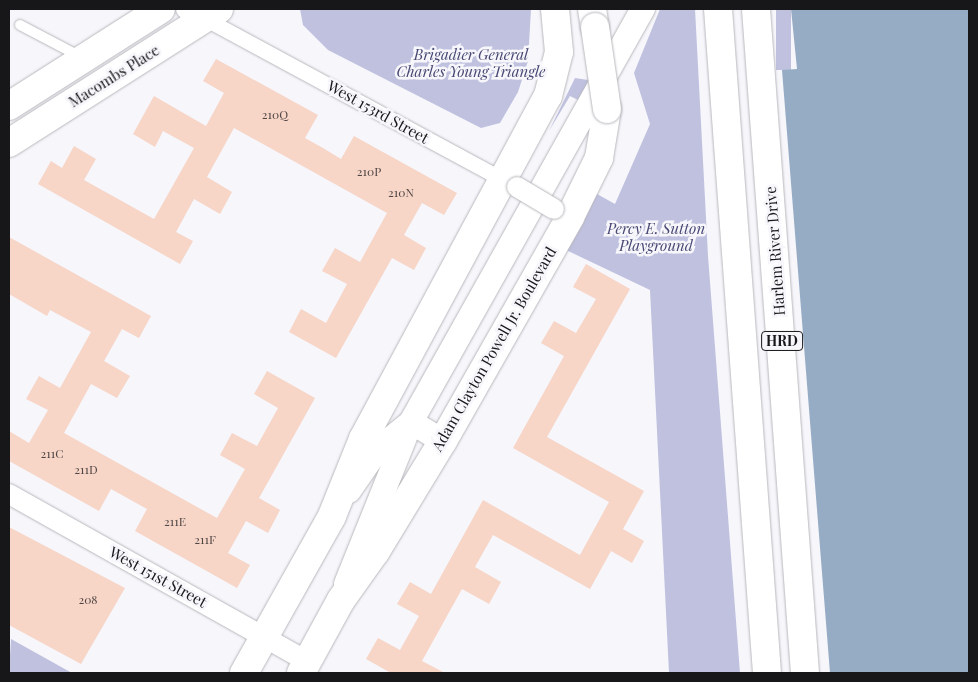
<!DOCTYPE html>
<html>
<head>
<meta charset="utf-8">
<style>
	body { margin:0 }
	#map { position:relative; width:978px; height:682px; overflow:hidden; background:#f6f6fb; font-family:"Playfair Display",serif }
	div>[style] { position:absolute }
	.green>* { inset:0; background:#bfc1df; transform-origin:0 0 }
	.water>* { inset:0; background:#96acc4 }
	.building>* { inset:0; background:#f7d5c7 }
	.roads { filter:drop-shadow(0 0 1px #b8b8bd) drop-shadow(0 0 1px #b8b8bd) }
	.service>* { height:10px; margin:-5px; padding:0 5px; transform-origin:5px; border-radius:5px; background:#fff }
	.pedestrian>* { height:15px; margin:-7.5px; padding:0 7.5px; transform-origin:7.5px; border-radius:7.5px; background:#fff }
	.minor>* { height:20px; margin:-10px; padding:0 10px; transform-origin:10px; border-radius:10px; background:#fff }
	.tertiary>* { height:24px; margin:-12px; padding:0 12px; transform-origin:12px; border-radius:12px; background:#fff }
	.secondary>* { height:28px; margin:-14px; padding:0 14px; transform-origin:14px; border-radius:14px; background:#fff }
	.primary>* { height:28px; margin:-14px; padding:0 14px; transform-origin:14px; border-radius:14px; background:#fff }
	.motorway>* { height:28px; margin:-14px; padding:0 14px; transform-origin:14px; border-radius:14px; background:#fff }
	.bridges { filter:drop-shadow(0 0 1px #b8b8bd) drop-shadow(0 0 1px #b8b8bd) }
	.minor-bridge>* { height:20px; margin:-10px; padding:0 10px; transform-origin:10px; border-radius:10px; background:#fff }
	.primary-bridge>* { height:28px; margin:-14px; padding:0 14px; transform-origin:14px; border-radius:14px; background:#fff }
	span { translate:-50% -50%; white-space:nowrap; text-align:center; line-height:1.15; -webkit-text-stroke:5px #f6f6fb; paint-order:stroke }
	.number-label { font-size:12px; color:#4f4644 }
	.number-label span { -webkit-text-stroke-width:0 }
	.shield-label span { padding:1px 4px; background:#f6f6fb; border:1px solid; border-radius:4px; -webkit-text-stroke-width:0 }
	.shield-label { font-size:14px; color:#171719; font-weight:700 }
	.park-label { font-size:15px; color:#474773; font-style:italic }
	.street-label { font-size:15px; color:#171719 }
	.frame { position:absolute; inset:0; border:10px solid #171719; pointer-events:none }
</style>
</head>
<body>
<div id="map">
	<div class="green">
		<div style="clip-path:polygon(300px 9px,531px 9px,528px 61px,518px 92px,500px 123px,481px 128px,328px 50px,303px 25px)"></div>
		<div style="clip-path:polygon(660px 9px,695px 9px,708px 256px,740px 673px,669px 673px,650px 290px,564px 249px,597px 194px,615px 204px,650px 124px,634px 73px)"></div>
		<div style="left:776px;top:9px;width:15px;height:61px"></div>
		<div style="clip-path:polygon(575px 78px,588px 80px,592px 107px,570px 96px,549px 131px)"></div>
		<div style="clip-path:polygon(11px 639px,72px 673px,9px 673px)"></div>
	</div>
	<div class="water">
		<div style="clip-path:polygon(791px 9px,969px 9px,969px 673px,830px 673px,782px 70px,797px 69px)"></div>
	</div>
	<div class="building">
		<div style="clip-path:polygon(216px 59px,318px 115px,305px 138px,323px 148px,341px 159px,354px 136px,457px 193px,444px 215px,422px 203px,404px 235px,426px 248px,414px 270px,392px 258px,336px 358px,289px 332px,301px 309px,326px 323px,347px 284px,322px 271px,335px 248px,360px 262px,387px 213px,234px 128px,207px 177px,232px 192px,220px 214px,194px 199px,176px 232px,193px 241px,180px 264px,38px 184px,51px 161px,62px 168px,74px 146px,96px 159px,84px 180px,154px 219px,194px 148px,163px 131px,155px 147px,133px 134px,154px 96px,206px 126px,224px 93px,203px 81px)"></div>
		<div style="clip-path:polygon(9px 237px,151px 316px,139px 338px,122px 329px,104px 361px,130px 376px,117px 398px,91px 384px,64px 433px,217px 518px,245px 469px,220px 455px,232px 433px,257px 446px,278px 408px,254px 394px,267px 371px,315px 398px,259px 498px,280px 510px,268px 533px,246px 521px,228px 553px,250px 565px,237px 588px,135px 531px,147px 509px,111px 489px,99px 511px,9px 461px,9px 431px,29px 443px,48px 410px,26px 399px,39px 376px,60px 388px,91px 332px,50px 310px,47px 316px,9px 294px)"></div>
		<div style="clip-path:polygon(586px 264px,630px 289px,547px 437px,644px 491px,623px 529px,644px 541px,632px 563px,611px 551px,590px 589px,493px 535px,475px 567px,501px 582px,489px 604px,462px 589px,422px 661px,445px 673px,391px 673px,366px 659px,378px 638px,400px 650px,419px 616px,397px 604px,410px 582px,431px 594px,483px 500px,580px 555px,609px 502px,513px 448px,564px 356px,541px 343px,554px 321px,576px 333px,596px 299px,573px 287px)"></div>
		<div style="clip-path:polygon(9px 527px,125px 588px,81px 664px,9px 625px)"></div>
	</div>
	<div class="roads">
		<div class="service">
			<div style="left:20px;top:25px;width:69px;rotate:27.7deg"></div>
		</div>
		<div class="pedestrian">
			<div style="left:204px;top:18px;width:339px;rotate:28.4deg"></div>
		</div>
		<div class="minor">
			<div style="left:186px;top:9px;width:20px;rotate:27deg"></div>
			<div style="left:9px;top:494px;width:342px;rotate:29.3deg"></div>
		</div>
		<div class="tertiary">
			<div style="left:411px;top:422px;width:37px;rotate:31deg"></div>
			<div style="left:349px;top:491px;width:51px;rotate:-55.4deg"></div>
			<div style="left:378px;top:449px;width:38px;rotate:-39deg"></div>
			<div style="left:346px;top:584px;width:175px;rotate:-68.1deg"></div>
			<div style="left:411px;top:422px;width:474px;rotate:-60.7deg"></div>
		</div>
		<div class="secondary">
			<div style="left:9px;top:106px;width:180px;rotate:-32.5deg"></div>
			<div style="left:9px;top:143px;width:249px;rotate:-32.5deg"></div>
		</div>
		<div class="primary">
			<div style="left:592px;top:9px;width:18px;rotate:81deg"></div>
			<div style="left:244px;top:673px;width:180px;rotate:-60.7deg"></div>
			<div style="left:332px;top:516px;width:83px;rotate:-68.1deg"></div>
			<div style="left:363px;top:439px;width:390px;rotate:-61.7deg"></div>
			<div style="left:548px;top:96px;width:45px;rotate:-76deg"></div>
			<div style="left:559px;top:52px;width:43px;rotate:-95.3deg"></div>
			<div style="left:301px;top:673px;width:83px;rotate:-61.3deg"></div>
			<div style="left:341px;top:600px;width:60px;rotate:-54.5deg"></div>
			<div style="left:376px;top:551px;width:129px;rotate:-58.7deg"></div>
			<div style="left:443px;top:441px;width:257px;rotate:-60.4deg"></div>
			<div style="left:570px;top:217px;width:66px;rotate:-63.8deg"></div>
			<div style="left:599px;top:158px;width:50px;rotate:-80.7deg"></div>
		</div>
		<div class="motorway">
			<div style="left:718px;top:9px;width:666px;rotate:85.78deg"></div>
			<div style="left:756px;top:9px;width:666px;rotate:85.78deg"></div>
		</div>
	</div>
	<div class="bridges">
		<div class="minor-bridge">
			<div style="left:517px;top:187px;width:43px;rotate:30.7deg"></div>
		</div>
		<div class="primary-bridge">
			<div style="left:595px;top:27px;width:83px;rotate:81.7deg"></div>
		</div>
	</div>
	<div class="number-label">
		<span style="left:275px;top:115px">210Q</span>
		<span style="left:369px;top:172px">210P</span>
		<span style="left:401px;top:193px">210N</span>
		<span style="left:52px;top:454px">211C</span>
		<span style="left:86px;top:470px">211D</span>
		<span style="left:175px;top:522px">211E</span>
		<span style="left:205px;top:540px">211F</span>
		<span style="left:88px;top:600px">208</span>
	</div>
	<div class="shield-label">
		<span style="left:782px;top:341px">HRD</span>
	</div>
	<div class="park-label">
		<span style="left:471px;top:63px">Brigadier General<br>Charles Young Triangle</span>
		<span style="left:656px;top:237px">Percy E. Sutton<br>Playground</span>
	</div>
	<div class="street-label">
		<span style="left:114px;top:76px;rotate:-32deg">Macombs Place</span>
		<span style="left:378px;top:112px;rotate:29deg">West 153rd Street</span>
		<span style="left:775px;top:251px;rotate:-94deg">Harlem River Drive</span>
		<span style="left:494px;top:349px;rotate:-60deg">Adam Clayton Powell Jr. Boulevard</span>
		<span style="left:158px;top:577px;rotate:29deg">West 151st Street</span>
	</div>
	<div class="frame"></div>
</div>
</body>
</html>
